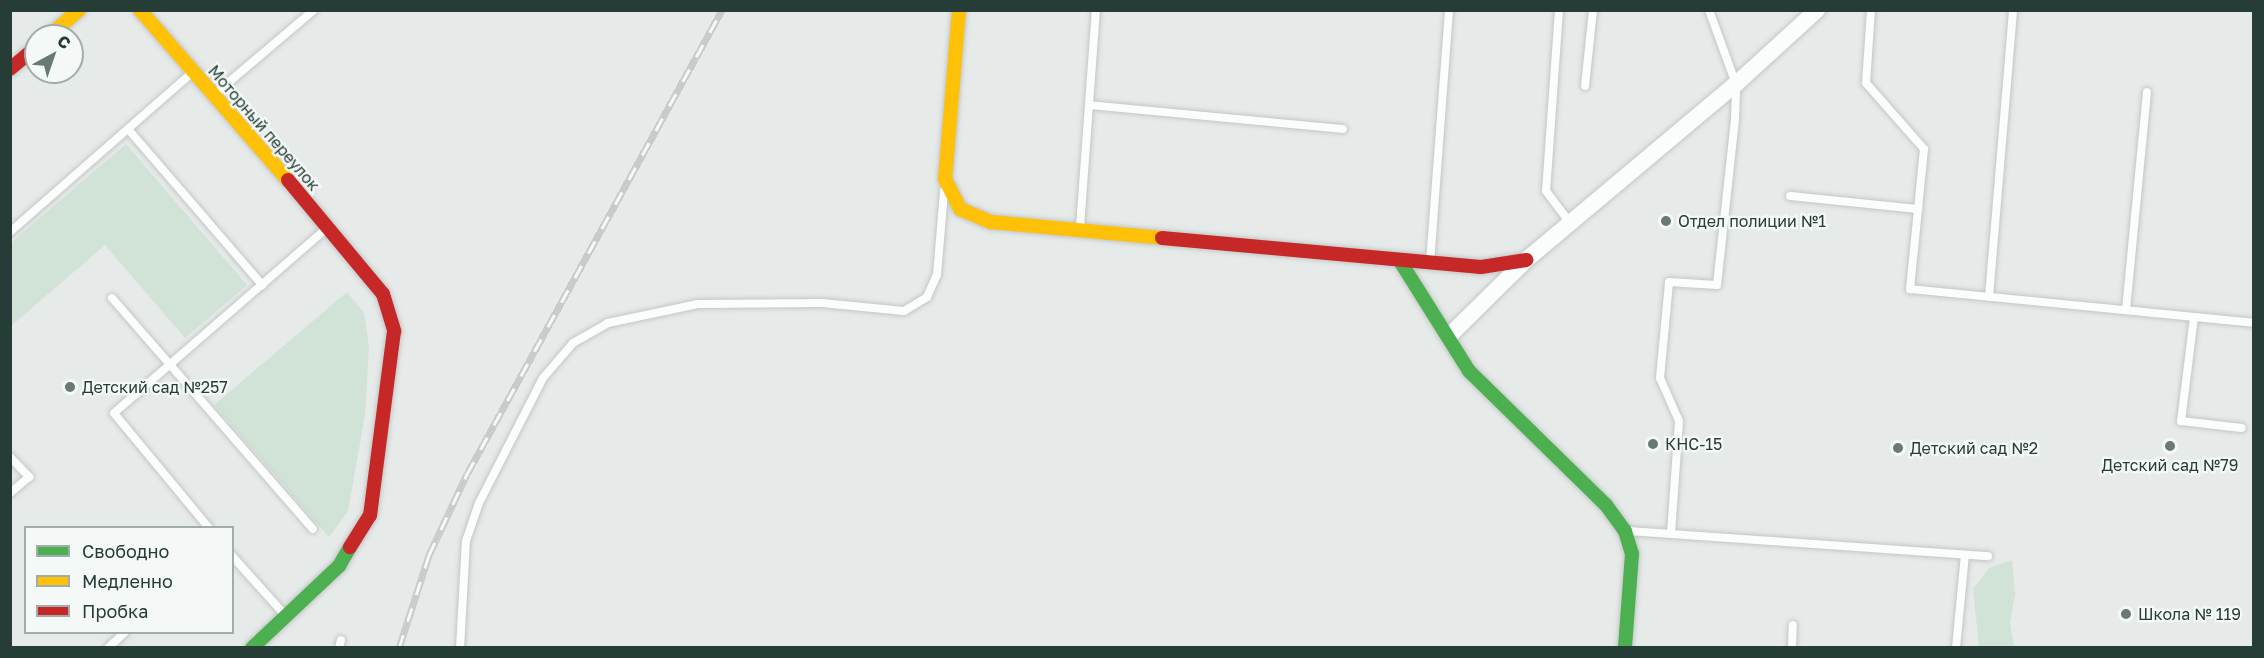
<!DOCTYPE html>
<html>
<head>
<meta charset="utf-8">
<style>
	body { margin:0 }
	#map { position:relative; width:2264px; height:658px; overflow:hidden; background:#e6eae8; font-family:"Golos Text",sans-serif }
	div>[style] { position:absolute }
	.green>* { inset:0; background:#d1e2d6 }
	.roads { filter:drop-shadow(0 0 2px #c3c7c5) drop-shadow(0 0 2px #c3c7c5) }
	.lane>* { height:8px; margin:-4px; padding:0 4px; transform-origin:4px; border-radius:4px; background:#fbfcfc }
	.street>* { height:16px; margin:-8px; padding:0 8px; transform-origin:8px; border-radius:8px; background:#fbfcfc }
	.fast>* { height:14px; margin:-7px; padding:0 7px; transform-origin:7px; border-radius:7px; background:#4caf50 }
	.slow>* { height:14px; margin:-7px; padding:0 7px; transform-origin:7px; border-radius:7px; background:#ffc107 }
	.jam>* { height:14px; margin:-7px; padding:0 7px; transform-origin:7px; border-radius:7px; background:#c62828 }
	.rail>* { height:7px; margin-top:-3.5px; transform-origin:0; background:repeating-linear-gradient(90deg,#f4f9f7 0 14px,#c7cbca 0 28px); box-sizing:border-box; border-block:2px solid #c7cbca }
	.dots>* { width:16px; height:16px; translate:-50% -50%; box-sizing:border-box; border:3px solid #f4f9f7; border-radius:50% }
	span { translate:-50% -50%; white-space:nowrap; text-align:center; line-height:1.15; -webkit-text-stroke:4.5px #f4f9f7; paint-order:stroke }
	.street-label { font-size:16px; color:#253c37 }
	.poi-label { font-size:16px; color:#253c37 }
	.left { translate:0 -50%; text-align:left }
	.frame { position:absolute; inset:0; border:12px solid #253c37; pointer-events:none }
	.legend { position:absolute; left:24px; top:526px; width:210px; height:108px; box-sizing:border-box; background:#f4f9f7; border:2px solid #a1adaa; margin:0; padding:8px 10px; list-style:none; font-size:18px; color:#253c37 }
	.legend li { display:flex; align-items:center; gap:12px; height:30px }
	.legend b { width:30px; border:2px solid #a1adaa }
	.north { position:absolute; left:24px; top:24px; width:60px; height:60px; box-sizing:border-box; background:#f4f9f7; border:2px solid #a1adaa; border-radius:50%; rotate:40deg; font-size:16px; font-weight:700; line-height:24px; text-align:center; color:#253c37 }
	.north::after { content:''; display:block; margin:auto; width:21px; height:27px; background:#697975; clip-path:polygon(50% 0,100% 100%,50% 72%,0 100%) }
</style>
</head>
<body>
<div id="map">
	<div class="green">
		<div style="clip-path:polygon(126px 144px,247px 285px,185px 338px,105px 245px,11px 326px,11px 243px)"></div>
		<div style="clip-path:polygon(347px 292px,364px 313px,369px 347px,365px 415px,348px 511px,329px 537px,214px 405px)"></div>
		<div style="clip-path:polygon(2012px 560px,2015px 594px,2010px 623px,2014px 647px,1979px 647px,1973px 589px,1989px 568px)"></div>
	</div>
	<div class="roads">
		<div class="lane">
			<div style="left:1559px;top:10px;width:181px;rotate:94.1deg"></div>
			<div style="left:1546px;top:191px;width:40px;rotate:53deg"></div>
			<div style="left:1871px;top:10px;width:73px;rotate:93.9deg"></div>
			<div style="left:1866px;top:83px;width:88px;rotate:48.7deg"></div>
			<div style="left:1924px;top:149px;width:141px;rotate:95.7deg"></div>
			<div style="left:1910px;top:289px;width:346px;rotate:5.6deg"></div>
			<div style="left:1585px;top:86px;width:76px;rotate:-84deg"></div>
			<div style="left:216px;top:93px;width:128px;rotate:-40.3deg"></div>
			<div style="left:1089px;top:105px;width:255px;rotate:5.4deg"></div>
			<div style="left:128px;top:129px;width:206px;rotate:49.3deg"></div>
			<div style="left:1790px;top:196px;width:129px;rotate:5.8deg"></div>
			<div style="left:1080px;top:227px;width:218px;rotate:-85.8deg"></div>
			<div style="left:10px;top:232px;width:243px;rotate:-41.2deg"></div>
			<div style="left:1430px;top:263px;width:254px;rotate:-85.7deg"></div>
			<div style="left:1989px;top:297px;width:288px;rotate:-85.2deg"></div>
			<div style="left:112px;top:298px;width:306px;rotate:49deg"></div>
			<div style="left:2126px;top:310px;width:219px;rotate:-84.5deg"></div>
			<div style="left:2194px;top:317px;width:105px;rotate:97.1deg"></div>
			<div style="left:2181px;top:421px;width:61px;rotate:6.5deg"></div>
			<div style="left:10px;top:457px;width:28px;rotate:46deg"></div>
			<div style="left:29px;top:477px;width:25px;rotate:140deg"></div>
			<div style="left:209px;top:528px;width:149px;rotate:-129.6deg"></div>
			<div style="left:114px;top:413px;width:281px;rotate:-41deg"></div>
			<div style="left:1629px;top:531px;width:360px;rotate:4deg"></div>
			<div style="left:1671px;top:533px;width:112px;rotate:-85.9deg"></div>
			<div style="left:1679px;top:421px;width:47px;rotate:-113.8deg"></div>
			<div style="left:1660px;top:378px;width:96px;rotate:-84.6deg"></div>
			<div style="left:1669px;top:282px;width:48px;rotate:3.6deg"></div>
			<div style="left:1717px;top:285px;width:166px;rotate:-83.8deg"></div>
			<div style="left:1735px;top:120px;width:36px;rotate:-88deg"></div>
			<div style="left:1736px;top:84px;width:79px;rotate:-110deg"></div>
			<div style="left:232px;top:556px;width:78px;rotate:48.1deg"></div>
			<div style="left:108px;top:648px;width:23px;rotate:-43deg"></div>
			<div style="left:339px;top:648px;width:8px;rotate:-76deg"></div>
			<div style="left:460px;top:648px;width:107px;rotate:-86.8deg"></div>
			<div style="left:466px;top:541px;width:40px;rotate:-71.1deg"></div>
			<div style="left:479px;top:503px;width:140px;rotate:-62.9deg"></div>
			<div style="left:543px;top:378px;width:46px;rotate:-49.4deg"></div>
			<div style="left:573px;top:343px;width:40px;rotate:-29.7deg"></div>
			<div style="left:608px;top:323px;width:92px;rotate:-11.9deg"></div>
			<div style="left:698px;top:304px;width:124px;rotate:-0.5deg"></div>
			<div style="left:822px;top:303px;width:82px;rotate:5.6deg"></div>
			<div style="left:904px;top:311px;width:27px;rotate:-31deg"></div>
			<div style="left:927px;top:297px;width:24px;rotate:-66deg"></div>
			<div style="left:937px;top:275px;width:84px;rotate:-85.2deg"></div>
			<div style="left:1792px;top:648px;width:23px;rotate:-88deg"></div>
			<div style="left:1956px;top:648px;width:93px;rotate:-84.5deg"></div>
		</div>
		<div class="street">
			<div style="left:1449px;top:336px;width:108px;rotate:-44.6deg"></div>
			<div style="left:1526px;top:260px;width:274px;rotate:-40deg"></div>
			<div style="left:1736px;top:84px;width:110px;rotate:-42.4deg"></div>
		</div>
		<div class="fast">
			<div style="left:1400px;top:261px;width:130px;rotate:57.9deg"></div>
			<div style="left:1469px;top:371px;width:192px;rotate:44.4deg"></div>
			<div style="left:1606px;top:505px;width:32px;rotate:54deg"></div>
			<div style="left:1625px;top:531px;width:24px;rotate:73deg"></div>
			<div style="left:1632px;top:554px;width:94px;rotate:94.3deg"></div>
			<div style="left:252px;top:648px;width:120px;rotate:-43.3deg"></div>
			<div style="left:339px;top:566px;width:22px;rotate:-60deg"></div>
		</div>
		<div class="slow">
			<div style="left:140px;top:10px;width:225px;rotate:49deg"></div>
			<div style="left:959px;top:10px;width:170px;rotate:94.7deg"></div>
			<div style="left:945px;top:179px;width:34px;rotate:63deg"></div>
			<div style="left:960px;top:209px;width:34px;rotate:23deg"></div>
			<div style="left:991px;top:222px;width:172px;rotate:5.3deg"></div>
			<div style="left:49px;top:36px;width:40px;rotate:-41deg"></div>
		</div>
		<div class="jam">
			<div style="left:10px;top:69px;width:34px;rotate:-40deg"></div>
			<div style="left:288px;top:180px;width:148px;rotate:50.2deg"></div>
			<div style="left:383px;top:294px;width:39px;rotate:73deg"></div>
			<div style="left:394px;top:331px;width:186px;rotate:97.4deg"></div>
			<div style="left:370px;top:515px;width:38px;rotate:122deg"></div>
			<div style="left:1162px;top:238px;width:320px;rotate:5.2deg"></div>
			<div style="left:1481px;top:267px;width:46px;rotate:-8.8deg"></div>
		</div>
	</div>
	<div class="rail">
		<div style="left:399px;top:648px;width:98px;rotate:-72.1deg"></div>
		<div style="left:429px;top:555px;width:89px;rotate:-64.9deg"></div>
		<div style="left:467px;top:474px;width:529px;rotate:-61.21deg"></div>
	</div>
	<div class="dots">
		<div style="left:1666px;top:221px;background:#697975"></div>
		<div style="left:70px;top:387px;background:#697975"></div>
		<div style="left:1653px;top:444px;background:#697975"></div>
		<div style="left:2170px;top:446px;background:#697975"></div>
		<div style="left:1898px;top:448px;background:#697975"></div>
		<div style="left:2126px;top:614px;background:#697975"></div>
	</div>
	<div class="street-label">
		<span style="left:264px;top:128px;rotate:49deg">Моторный переулок</span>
	</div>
	<div class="poi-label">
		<span class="left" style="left:1678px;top:221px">Отдел полиции №1</span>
		<span class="left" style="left:82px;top:387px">Детский сад №257</span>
		<span class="left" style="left:1665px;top:444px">КНС-15</span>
		<span class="left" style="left:1910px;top:448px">Детский сад №2</span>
		<span style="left:2170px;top:465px">Детский сад №79</span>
		<span class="left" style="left:2138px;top:614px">Школа № 119</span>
	</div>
	<div class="frame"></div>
	<ul class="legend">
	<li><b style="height:8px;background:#4caf50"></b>Свободно</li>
	<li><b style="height:8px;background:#ffc107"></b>Медленно</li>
	<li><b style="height:8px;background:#c62828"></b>Пробка</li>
	</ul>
	<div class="north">С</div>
</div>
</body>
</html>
